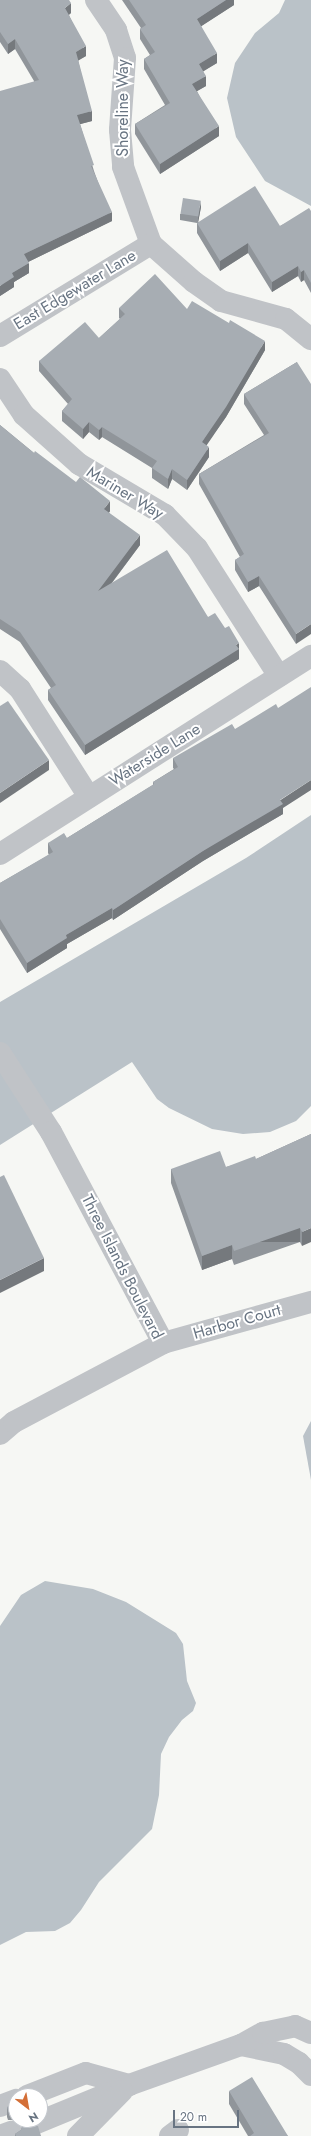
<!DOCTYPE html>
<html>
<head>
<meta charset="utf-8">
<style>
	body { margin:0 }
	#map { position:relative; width:311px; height:2136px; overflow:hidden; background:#f6f7f4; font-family:Jost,sans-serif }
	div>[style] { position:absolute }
	.water>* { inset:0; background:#bac2c8 }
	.minor>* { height:22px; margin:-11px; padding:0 11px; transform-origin:11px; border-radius:11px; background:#c0c3c7 }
	.wall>* { inset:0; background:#90959a }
	.shaded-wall>* { inset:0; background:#75797d; transform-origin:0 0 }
	.building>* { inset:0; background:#a7adb3; transform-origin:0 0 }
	span { translate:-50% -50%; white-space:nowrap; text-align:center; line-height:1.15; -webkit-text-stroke:4px #fff; paint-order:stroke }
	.street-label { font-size:16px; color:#687482 }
	.north { position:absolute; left:8px; top:2088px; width:40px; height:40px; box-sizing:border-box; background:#fff; border:1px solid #c3c7cd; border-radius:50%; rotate:149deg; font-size:11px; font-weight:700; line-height:16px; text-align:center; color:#687482 }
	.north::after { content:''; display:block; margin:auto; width:14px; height:18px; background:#d46f37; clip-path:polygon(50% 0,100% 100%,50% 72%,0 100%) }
	.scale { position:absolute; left:173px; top:2110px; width:66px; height:18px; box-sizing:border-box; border:2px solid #687482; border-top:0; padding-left:5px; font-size:12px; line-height:14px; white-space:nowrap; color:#687482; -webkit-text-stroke:3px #fff; paint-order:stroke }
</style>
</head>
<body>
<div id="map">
	<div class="water">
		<div style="clip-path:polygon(285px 0,311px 0,311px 206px,265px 181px,236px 137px,227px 98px,235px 63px,255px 33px,279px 13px)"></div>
		<div style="clip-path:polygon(311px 815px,311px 1106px,296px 1121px,270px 1132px,243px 1134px,212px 1129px,169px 1108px,157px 1099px,132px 1062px,0 1145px,0 1002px,246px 858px)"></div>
		<div style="clip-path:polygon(311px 1421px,311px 1480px,303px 1436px)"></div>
		<div style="clip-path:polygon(45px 1581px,93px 1589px,126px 1602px,176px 1633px,183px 1644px,187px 1681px,196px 1703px,193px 1711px,182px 1720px,169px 1737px,161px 1754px,159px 1795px,152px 1829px,99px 1882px,81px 1910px,70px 1923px,55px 1931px,26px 1932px,0 1945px,0 1626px,21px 1595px)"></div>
	</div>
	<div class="minor">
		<div style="left:96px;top:0;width:36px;rotate:56deg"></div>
		<div style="left:116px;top:30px;width:29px;rotate:72deg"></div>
		<div style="left:125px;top:58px;width:72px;rotate:94deg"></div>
		<div style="left:120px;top:130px;width:37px;rotate:85deg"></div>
		<div style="left:123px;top:167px;width:82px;rotate:70deg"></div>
		<div style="left:151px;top:244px;width:57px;rotate:41.5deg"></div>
		<div style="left:194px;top:282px;width:33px;rotate:35deg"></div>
		<div style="left:221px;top:301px;width:67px;rotate:15.5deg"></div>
		<div style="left:286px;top:319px;width:32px;rotate:39deg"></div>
		<div style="left:0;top:336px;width:177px;rotate:-31.4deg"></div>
		<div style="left:0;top:379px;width:43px;rotate:56.3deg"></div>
		<div style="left:24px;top:415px;width:74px;rotate:41.7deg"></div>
		<div style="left:79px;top:464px;width:100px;rotate:30.7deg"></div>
		<div style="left:165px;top:515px;width:46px;rotate:45.9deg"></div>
		<div style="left:197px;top:548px;width:152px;rotate:57.4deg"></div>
		<div style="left:0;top:671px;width:27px;rotate:42deg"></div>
		<div style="left:20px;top:689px;width:128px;rotate:57.4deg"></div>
		<div style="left:0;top:854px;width:369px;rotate:-32.5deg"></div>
		<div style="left:0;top:1053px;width:94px;rotate:57.2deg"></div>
		<div style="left:51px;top:1132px;width:239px;rotate:62deg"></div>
		<div style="left:0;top:1434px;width:18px;rotate:-41deg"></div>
		<div style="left:14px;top:1422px;width:169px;rotate:-27.9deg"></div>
		<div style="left:163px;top:1343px;width:154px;rotate:-15.5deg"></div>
		<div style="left:241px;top:2045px;width:44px;rotate:11.8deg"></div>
		<div style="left:284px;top:2054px;width:17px;rotate:31deg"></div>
		<div style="left:299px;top:2063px;width:17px;rotate:45deg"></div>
		<div style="left:27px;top:2096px;width:63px;rotate:-21.3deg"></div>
		<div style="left:86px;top:2073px;width:45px;rotate:15.6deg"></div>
		<div style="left:0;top:2106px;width:17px;rotate:-21deg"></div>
		<div style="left:34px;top:2124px;width:103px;rotate:-22.3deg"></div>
		<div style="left:129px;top:2085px;width:119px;rotate:-19.7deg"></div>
		<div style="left:241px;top:2045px;width:25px;rotate:-29deg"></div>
		<div style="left:263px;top:2033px;width:33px;rotate:-12deg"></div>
		<div style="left:295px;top:2026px;width:17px;rotate:24deg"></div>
		<div style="left:0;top:2136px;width:12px;rotate:-20deg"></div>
		<div style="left:78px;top:2136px;width:63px;rotate:-45.6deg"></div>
		<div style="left:170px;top:2136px;width:10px;rotate:-37deg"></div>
	</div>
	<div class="wall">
		<div style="clip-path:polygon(0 0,71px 13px,69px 15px,86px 56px,78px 60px,92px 121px,80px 124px,94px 171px,112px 221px,28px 262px,29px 273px,14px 282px,14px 287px,0 296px,34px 81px,15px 49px,8px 54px,0 42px)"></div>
		<div style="clip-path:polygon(122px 0,234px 0,234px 5px,201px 26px,217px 63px,203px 71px,206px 86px,197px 91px,219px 136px,160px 174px,135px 134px,135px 124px,165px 105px,144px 69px,144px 59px,150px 55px,140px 39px,140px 29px,141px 28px)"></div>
		<div style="clip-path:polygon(201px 207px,198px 222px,280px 226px,311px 211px,311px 293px,304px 280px,301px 282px,298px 276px,272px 292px,248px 253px,220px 271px,197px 233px,197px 223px,180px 220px,180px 214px)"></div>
		<div style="clip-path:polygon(119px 308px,187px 309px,265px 350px,226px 417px,206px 445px,209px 457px,187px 490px,172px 479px,168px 489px,152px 478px,152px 468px,102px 437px,99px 440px,89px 432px,83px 439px,62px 421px,62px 411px,68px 404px,39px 371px,39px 361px,99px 338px,120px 319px,119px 318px)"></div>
		<div style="clip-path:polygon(297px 362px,296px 644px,259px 586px,248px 592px,235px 570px,235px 560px,240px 557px,199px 484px,199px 474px,264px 435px,244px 404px,244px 394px)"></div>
		<div style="clip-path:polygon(0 425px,34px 453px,110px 511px,109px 513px,140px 545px,112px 583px,208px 617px,239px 653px,239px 659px,85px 755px,48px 700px,48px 690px,51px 688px,20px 642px,0 629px)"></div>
		<div style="clip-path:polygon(173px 758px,283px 808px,283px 814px,203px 861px,113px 920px,112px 918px,67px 944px,67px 948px,27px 973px,0 929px,0 883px,49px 855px,48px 853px,48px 843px,67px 838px,153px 785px,153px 782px,174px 769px,173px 768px)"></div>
		<div style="clip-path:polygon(311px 1134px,302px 1246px,300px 1242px,234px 1265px,232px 1259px,202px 1270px,171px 1183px,171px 1169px,226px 1167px,256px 1159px)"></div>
		<div style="clip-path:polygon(229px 2091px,288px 2136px,248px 2136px,229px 2104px)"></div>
		<div style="clip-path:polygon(16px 2104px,16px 2120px,23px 2120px,27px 2124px,41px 2136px,15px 2136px,15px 2134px,21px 2130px,22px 2126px,14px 2120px,8px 2120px,7px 2117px,7px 2107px)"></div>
	</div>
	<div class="shaded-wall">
		<div style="clip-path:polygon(226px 0,234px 0,234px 5px,197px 29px,197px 19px)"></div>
		<div style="clip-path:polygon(71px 3px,71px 13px,65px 17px,65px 8px)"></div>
		<div style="clip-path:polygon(15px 39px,15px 49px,8px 54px,8px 44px)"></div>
		<div style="clip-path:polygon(86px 46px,86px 56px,76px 62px,76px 52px)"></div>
		<div style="clip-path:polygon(217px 53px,217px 63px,199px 74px,199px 64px)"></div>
		<div style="clip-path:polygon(206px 76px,206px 86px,192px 94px,192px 84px)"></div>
		<div style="clip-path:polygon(92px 111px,92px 121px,77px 125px,77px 115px)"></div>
		<div style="clip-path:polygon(219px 126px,219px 136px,160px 174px,160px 164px)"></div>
		<div style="clip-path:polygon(201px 201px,201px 207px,198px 223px,198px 218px)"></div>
		<div style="clip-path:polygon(112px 212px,112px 221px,24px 264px,24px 254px)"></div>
		<div style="clip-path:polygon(248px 243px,248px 253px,220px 271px,220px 261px)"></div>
		<div style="clip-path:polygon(29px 263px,29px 273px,14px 282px,14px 287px,0 296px,0 286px,12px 273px)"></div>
		<div style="clip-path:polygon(298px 266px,298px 276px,272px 292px,272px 282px)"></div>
		<div style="clip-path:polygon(304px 270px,304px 280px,301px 282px,301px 272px)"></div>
		<div style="clip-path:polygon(265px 341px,265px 350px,226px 417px,202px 452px,202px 442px)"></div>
		<div style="clip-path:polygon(89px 422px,89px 432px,83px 439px,83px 429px)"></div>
		<div style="clip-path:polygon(102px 427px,102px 437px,99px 440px,99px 430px)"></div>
		<div style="clip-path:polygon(209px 447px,209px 457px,187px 490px,187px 480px)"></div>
		<div style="clip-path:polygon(172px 469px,172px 479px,168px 489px,168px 479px)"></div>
		<div style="clip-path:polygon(110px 501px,110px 511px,104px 519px,104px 509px)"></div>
		<div style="clip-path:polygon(140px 535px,140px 545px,98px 601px,98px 591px)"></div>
		<div style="clip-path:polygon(259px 576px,259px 586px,248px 592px,248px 582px)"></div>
		<div style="clip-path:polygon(311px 624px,311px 634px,296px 644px,296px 634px)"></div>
		<div style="clip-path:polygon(239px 643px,239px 659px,85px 755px,85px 745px)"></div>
		<div style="clip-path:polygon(49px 760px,49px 770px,0 803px,0 793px)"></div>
		<div style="clip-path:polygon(311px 780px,311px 790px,283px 808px,283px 814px,203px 861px,113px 920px,113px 910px)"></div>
		<div style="clip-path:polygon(112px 908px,112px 918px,67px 944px,67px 948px,27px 973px,27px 963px,66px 935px)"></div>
		<div style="left:300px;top:1228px;width:14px;height:70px;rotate:90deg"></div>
		<div style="clip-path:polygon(311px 1228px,311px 1242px,302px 1246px,302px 1232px)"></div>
		<div style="clip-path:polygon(232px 1245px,232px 1259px,202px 1270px,202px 1256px)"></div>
		<div style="clip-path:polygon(44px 1258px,44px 1271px,0 1293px,0 1280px)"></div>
	</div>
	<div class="building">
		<div style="clip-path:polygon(0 0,69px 0,71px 3px,65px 8px,86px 46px,76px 52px,92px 111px,77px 115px,94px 165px,91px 166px,112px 212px,24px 254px,29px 263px,12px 273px,14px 277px,0 286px,0 91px,39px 80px,15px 39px,8px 44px,0 32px)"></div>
		<div style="clip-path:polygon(129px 0,226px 0,197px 19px,217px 53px,199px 64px,206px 76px,192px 84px,219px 126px,160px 164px,135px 124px,170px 103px,144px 59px,155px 52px,140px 29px,146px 25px)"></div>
		<div style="clip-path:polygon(255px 186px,280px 226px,309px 208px,311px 211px,311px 283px,304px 270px,301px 272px,298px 266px,272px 282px,248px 243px,220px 261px,197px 223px)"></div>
		<div style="left:183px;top:198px;width:18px;height:16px;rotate:9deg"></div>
		<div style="clip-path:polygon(155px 274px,187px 309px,192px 301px,229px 323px,230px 320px,265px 341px,226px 407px,202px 442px,209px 447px,187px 480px,172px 469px,168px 479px,152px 468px,157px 461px,102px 427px,99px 430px,89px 422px,83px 429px,62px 411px,72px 399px,39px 361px,85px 322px,99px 338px,125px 314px,119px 308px)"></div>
		<div style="clip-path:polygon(297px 362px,311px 384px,311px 624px,296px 634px,259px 576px,248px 582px,235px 560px,244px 554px,199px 474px,269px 433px,244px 394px)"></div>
		<div style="clip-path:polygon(0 425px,34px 453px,35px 451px,76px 482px,80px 477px,110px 501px,104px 509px,140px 535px,98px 591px,167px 550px,208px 617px,215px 613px,225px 628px,229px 626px,239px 643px,236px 645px,239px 649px,85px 745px,48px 690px,56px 685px,20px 632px,0 619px)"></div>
		<div style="clip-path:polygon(311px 687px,311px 780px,280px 800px,283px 804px,203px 851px,113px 910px,112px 908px,66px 935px,67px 938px,27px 963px,0 919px,0 883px,53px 852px,48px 843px,64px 833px,67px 838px,154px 784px,153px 782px,178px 767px,173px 758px,232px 724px,235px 729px,276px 704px,278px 708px)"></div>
		<div style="clip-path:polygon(8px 701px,49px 760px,0 793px,0 706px)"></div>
		<div style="clip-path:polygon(311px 1134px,311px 1228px,302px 1232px,300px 1228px,234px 1251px,232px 1245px,202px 1256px,171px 1169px,220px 1151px,226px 1167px,255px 1156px,256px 1159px)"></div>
		<div style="clip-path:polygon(4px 1175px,44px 1258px,0 1280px,0 1177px)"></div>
		<div style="clip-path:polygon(252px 2077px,288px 2136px,250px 2136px,254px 2133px,229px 2091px)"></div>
		<div style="clip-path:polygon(16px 2104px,16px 2112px,14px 2110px,8px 2110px,7px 2107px)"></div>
		<div style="clip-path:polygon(23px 2120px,27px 2124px,38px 2126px,41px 2136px,16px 2136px,15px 2134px,21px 2130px)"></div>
	</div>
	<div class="street-label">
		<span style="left:123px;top:108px;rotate:-90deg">Shoreline Way</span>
		<span style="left:75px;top:290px;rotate:-31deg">East Edgewater Lane</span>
		<span style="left:125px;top:493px;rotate:31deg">Mariner Way</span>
		<span style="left:155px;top:755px;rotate:-32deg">Waterside Lane</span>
		<span style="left:122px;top:1267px;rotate:63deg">Three Islands Boulevard</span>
		<span style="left:237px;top:1322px;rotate:-16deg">Harbor Court</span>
	</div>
	<div class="north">N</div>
	<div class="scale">20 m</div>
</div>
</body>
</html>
